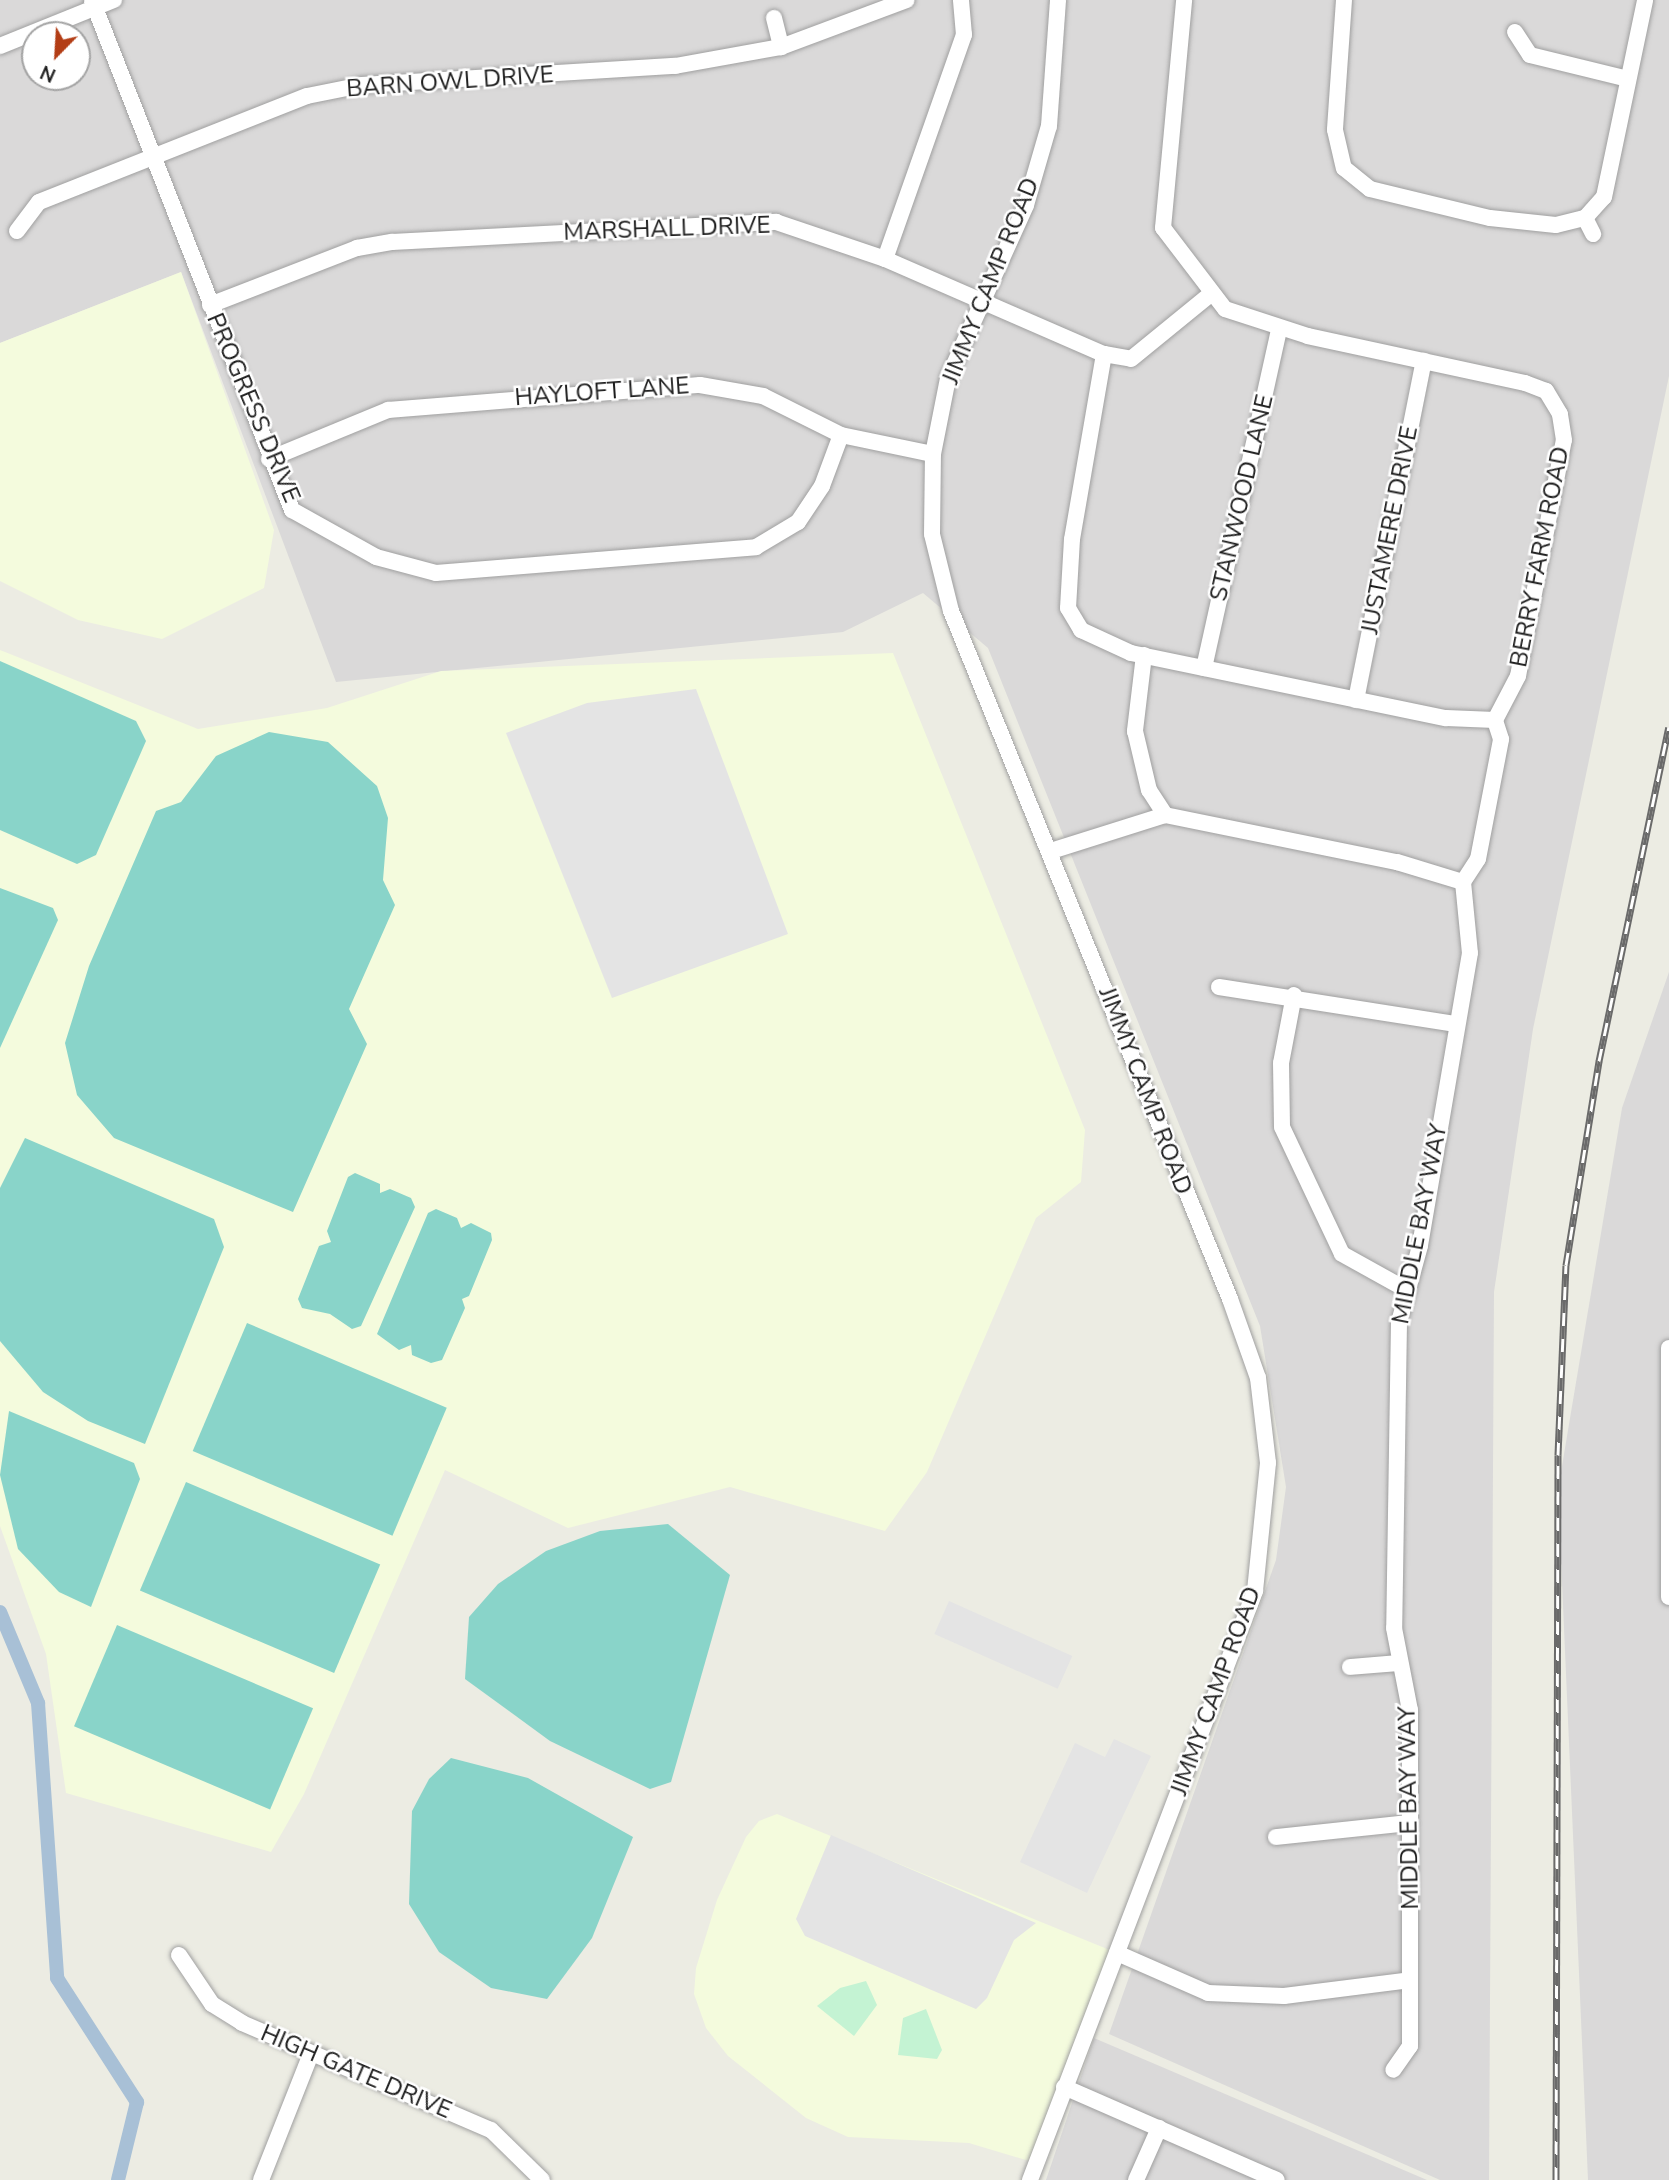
<!DOCTYPE html>
<html>
<head>
<meta charset="utf-8">
<style>
	body { margin:0 }
	#map { position:relative; width:1669px; height:2180px; overflow:hidden; background:#ecece3; font-family:"Nunito Sans",sans-serif }
	div>[style] { position:absolute }
	.residential>* { inset:0; background:#dad9d9 }
	.education>* { inset:0; background:#f4fbdd }
	.park>* { inset:0; background:#c4f3d3 }
	.pitch>* { inset:0; background:#89d4c9; transform-origin:0 0 }
	.parking>* { inset:0; background:#e4e4e4; transform-origin:0 0 }
	.canal>* { height:14px; margin:-7px; padding:0 7px; transform-origin:7px; border-radius:7px; background:#a8c0d6 }
	.roads { filter:drop-shadow(0 0 2px #a0a0a0) drop-shadow(0 0 2px #a0a0a0) }
	.minor>* { height:16px; margin:-8px; padding:0 8px; transform-origin:8px; border-radius:8px; background:#fff }
	.rail>* { height:7px; margin-top:-3.5px; transform-origin:0; background:repeating-linear-gradient(90deg,#fff 0 13px,#6a6a6a 0 26px); box-sizing:border-box; border-block:2px solid #6a6a6a }
	span { translate:-50% -50%; white-space:nowrap; text-align:center; line-height:1.15; -webkit-text-stroke:5px #fff; paint-order:stroke }
	.street-label { font-size:24px; color:#1c1c1c }
	.north { position:absolute; left:21px; top:21px; width:70px; height:70px; box-sizing:border-box; background:#fff; border:2px solid #a4a4a4; border-radius:50%; rotate:204deg; font-size:19px; font-weight:700; line-height:28px; text-align:center; color:#1c1c1c }
	.north::after { content:''; display:block; margin:auto; width:24px; height:32px; background:#b33d15; clip-path:polygon(50% 0,100% 100%,50% 72%,0 100%) }
</style>
</head>
<body>
<div id="map">
	<div class="residential">
		<div style="clip-path:polygon(evenodd,0 0,1669px 0,1669px 376px,1533px 1029px,1494px 1292px,1489px 2180px,1440px 2180px,1109px 2034px,1276px 1560px,1286px 1487px,1260px 1326px,988px 648px,923px 593px,843px 632px,336px 682px,181px 272px,0 343px,0 0,35px 35px,77px 35px,77px 77px,35px 77px,35px 35px)"></div>
		<div style="clip-path:polygon(1669px 972px,1669px 2180px,1588px 2180px,1558px 1490px,1622px 1108px)"></div>
		<div style="clip-path:polygon(1094px 2038px,1427px 2180px,1046px 2180px)"></div>
	</div>
	<div class="education">
		<div style="clip-path:polygon(181px 272px,274px 530px,264px 588px,162px 639px,78px 620px,0 581px,0 343px)"></div>
		<div style="clip-path:polygon(0 650px,198px 729px,327px 708px,441px 671px,893px 653px,1085px 1130px,1081px 1182px,1036px 1218px,927px 1472px,885px 1531px,730px 1487px,568px 1528px,445px 1470px,304px 1794px,271px 1852px,66px 1793px,46px 1654px,0 1526px)"></div>
		<div style="clip-path:polygon(777px 1814px,1117px 1953px,1036px 2163px,969px 2143px,848px 2137px,806px 2118px,728px 2056px,706px 2028px,694px 1994px,696px 1968px,717px 1900px,746px 1837px,759px 1821px)"></div>
	</div>
	<div class="park">
		<div style="clip-path:polygon(866px 1981px,877px 2005px,854px 2036px,817px 2006px,840px 1988px)"></div>
		<div style="clip-path:polygon(926px 2009px,942px 2050px,937px 2059px,898px 2055px,903px 2018px)"></div>
	</div>
	<div class="pitch">
		<div style="clip-path:polygon(0 661px,136px 721px,146px 741px,96px 855px,77px 864px,0 830px)"></div>
		<div style="clip-path:polygon(269px 732px,328px 742px,377px 786px,388px 818px,383px 880px,395px 905px,349px 1009px,367px 1044px,293px 1212px,114px 1138px,77px 1095px,65px 1043px,89px 966px,156px 811px,181px 802px,216px 756px)"></div>
		<div style="clip-path:polygon(0 888px,53px 908px,58px 920px,0 1048px)"></div>
		<div style="clip-path:polygon(25px 1138px,214px 1219px,224px 1247px,145px 1444px,88px 1421px,43px 1392px,0 1341px,0 1188px)"></div>
		<div style="clip-path:polygon(355px 1173px,380px 1184px,380px 1193px,390px 1189px,411px 1198px,415px 1207px,361px 1326px,352px 1329px,330px 1314px,302px 1308px,298px 1299px,319px 1246px,331px 1242px,327px 1231px,348px 1177px)"></div>
		<div style="clip-path:polygon(436px 1209px,457px 1218px,461px 1228px,471px 1223px,491px 1233px,492px 1240px,469px 1296px,462px 1299px,465px 1308px,442px 1360px,431px 1363px,412px 1355px,411px 1345px,399px 1350px,377px 1334px,428px 1213px)"></div>
		<div style="left:247px;top:1323px;width:217px;height:139px;rotate:23deg"></div>
		<div style="clip-path:polygon(9px 1411px,134px 1463px,140px 1479px,91px 1607px,59px 1592px,18px 1549px,0 1475px)"></div>
		<div style="left:186px;top:1482px;width:211px;height:118px;rotate:23deg"></div>
		<div style="clip-path:polygon(668px 1524px,730px 1575px,671px 1782px,650px 1789px,550px 1741px,465px 1679px,469px 1617px,498px 1584px,546px 1551px,600px 1531px)"></div>
		<div style="left:117px;top:1625px;width:213px;height:110px;rotate:23deg"></div>
		<div style="clip-path:polygon(451px 1758px,528px 1778px,633px 1837px,592px 1938px,547px 1999px,491px 1988px,439px 1952px,409px 1904px,412px 1811px,429px 1779px)"></div>
	</div>
	<div class="parking">
		<div style="clip-path:polygon(696px 689px,788px 934px,612px 998px,506px 733px,587px 703px)"></div>
		<div style="left:949px;top:1601px;width:135px;height:36px;rotate:24deg"></div>
		<div style="clip-path:polygon(1114px 1739px,1151px 1756px,1087px 1893px,1020px 1862px,1075px 1743px,1105px 1757px)"></div>
		<div style="clip-path:polygon(831px 1835px,1036px 1923px,1014px 1940px,987px 1998px,976px 2009px,805px 1936px,796px 1919px)"></div>
	</div>
	<div class="canal">
		<div style="left:0;top:1612px;width:99px;rotate:67.3deg"></div>
		<div style="left:38px;top:1703px;width:276px;rotate:86deg"></div>
		<div style="left:57px;top:1978px;width:148px;rotate:57.2deg"></div>
		<div style="left:137px;top:2102px;width:80px;rotate:103.7deg"></div>
	</div>
	<div class="roads">
		<div class="minor">
			<div style="left:92px;top:0;width:548px;rotate:68.59deg"></div>
			<div style="left:292px;top:510px;width:96px;rotate:29.2deg"></div>
			<div style="left:376px;top:557px;width:62px;rotate:14.9deg"></div>
			<div style="left:436px;top:573px;width:321px;rotate:-4.6deg"></div>
			<div style="left:756px;top:547px;width:49px;rotate:-30.8deg"></div>
			<div style="left:798px;top:522px;width:43px;rotate:-56.3deg"></div>
			<div style="left:822px;top:486px;width:54px;rotate:-69.6deg"></div>
			<div style="left:1344px;top:0;width:130px;rotate:94deg"></div>
			<div style="left:1335px;top:130px;width:39px;rotate:77deg"></div>
			<div style="left:1344px;top:168px;width:33px;rotate:39deg"></div>
			<div style="left:1370px;top:189px;width:123px;rotate:13.6deg"></div>
			<div style="left:1490px;top:218px;width:66px;rotate:6.1deg"></div>
			<div style="left:1556px;top:225px;width:30px;rotate:-14deg"></div>
			<div style="left:1585px;top:218px;width:28px;rotate:-48deg"></div>
			<div style="left:1604px;top:197px;width:201px;rotate:-78.2deg"></div>
			<div style="left:774px;top:18px;width:30px;rotate:76deg"></div>
			<div style="left:1515px;top:32px;width:27px;rotate:57deg"></div>
			<div style="left:1530px;top:55px;width:101px;rotate:13.8deg"></div>
			<div style="left:0;top:46px;width:123px;rotate:-22deg"></div>
			<div style="left:1585px;top:218px;width:18px;rotate:63deg"></div>
			<div style="left:17px;top:231px;width:36px;rotate:-53deg"></div>
			<div style="left:39px;top:202px;width:288px;rotate:-21.6deg"></div>
			<div style="left:307px;top:96px;width:56px;rotate:-11.3deg"></div>
			<div style="left:362px;top:85px;width:314px;rotate:-3.5deg"></div>
			<div style="left:675px;top:66px;width:108px;rotate:-10.2deg"></div>
			<div style="left:781px;top:47px;width:134px;rotate:-20.5deg"></div>
			<div style="left:885px;top:259px;width:238px;rotate:-70.6deg"></div>
			<div style="left:964px;top:35px;width:35px;rotate:-95deg"></div>
			<div style="left:210px;top:305px;width:158px;rotate:-21.2deg"></div>
			<div style="left:357px;top:248px;width:36px;rotate:-10deg"></div>
			<div style="left:392px;top:242px;width:385px;rotate:-3deg"></div>
			<div style="left:776px;top:222px;width:115px;rotate:18.7deg"></div>
			<div style="left:885px;top:259px;width:239px;rotate:23.5deg"></div>
			<div style="left:1104px;top:354px;width:27px;rotate:10deg"></div>
			<div style="left:1131px;top:359px;width:104px;rotate:-39.2deg"></div>
			<div style="left:1104px;top:354px;width:188px;rotate:99.8deg"></div>
			<div style="left:1072px;top:539px;width:69px;rotate:93.3deg"></div>
			<div style="left:1068px;top:608px;width:26px;rotate:59deg"></div>
			<div style="left:1081px;top:630px;width:55px;rotate:24.7deg"></div>
			<div style="left:1131px;top:653px;width:322px;rotate:11.7deg"></div>
			<div style="left:1446px;top:718px;width:49px;rotate:2.3deg"></div>
			<div style="left:1495px;top:720px;width:50px;rotate:-62.4deg"></div>
			<div style="left:1518px;top:676px;width:240px;rotate:-79deg"></div>
			<div style="left:1564px;top:440px;width:26px;rotate:-99deg"></div>
			<div style="left:1560px;top:414px;width:27px;rotate:-121deg"></div>
			<div style="left:1546px;top:391px;width:22px;rotate:-159deg"></div>
			<div style="left:1525px;top:383px;width:222px;rotate:-167.8deg"></div>
			<div style="left:1308px;top:336px;width:87px;rotate:-162deg"></div>
			<div style="left:1225px;top:309px;width:102px;rotate:-127.4deg"></div>
			<div style="left:1163px;top:228px;width:229px;rotate:-84.7deg"></div>
			<div style="left:269px;top:459px;width:129px;rotate:-22.4deg"></div>
			<div style="left:388px;top:410px;width:313px;rotate:-4.6deg"></div>
			<div style="left:700px;top:385px;width:64px;rotate:9.9deg"></div>
			<div style="left:763px;top:396px;width:87px;rotate:26.6deg"></div>
			<div style="left:841px;top:435px;width:94px;rotate:11.7deg"></div>
			<div style="left:1144px;top:655px;width:77px;rotate:96.8deg"></div>
			<div style="left:1135px;top:731px;width:61px;rotate:76.7deg"></div>
			<div style="left:1149px;top:790px;width:30px;rotate:57deg"></div>
			<div style="left:1204px;top:668px;width:347px;rotate:-77.5deg"></div>
			<div style="left:1356px;top:700px;width:346px;rotate:-78.7deg"></div>
			<div style="left:1051px;top:851px;width:120px;rotate:-17.5deg"></div>
			<div style="left:1165px;top:815px;width:237px;rotate:11.5deg"></div>
			<div style="left:1397px;top:862px;width:69px;rotate:16.9deg"></div>
			<div style="left:1463px;top:882px;width:71px;rotate:84.4deg"></div>
			<div style="left:1470px;top:953px;width:297px;rotate:99.7deg"></div>
			<div style="left:1420px;top:1246px;width:79px;rotate:105.4deg"></div>
			<div style="left:1399px;top:1322px;width:306px;rotate:90.9deg"></div>
			<div style="left:1394px;top:1628px;width:84px;rotate:79deg"></div>
			<div style="left:1410px;top:1710px;width:336px;rotate:90deg"></div>
			<div style="left:1410px;top:2046px;width:29px;rotate:125deg"></div>
			<div style="left:1463px;top:882px;width:27px;rotate:-57deg"></div>
			<div style="left:1478px;top:859px;width:122px;rotate:-79.1deg"></div>
			<div style="left:1501px;top:739px;width:20px;rotate:-108deg"></div>
			<div style="left:1219px;top:987px;width:240px;rotate:8.9deg"></div>
			<div style="left:1294px;top:995px;width:69px;rotate:100.8deg"></div>
			<div style="left:1281px;top:1063px;width:64px;rotate:89.1deg"></div>
			<div style="left:1282px;top:1127px;width:140px;rotate:64.7deg"></div>
			<div style="left:1342px;top:1254px;width:74px;rotate:29deg"></div>
			<div style="left:1669px;top:1348px;width:249px;rotate:90deg"></div>
			<div style="left:1350px;top:1667px;width:50px;rotate:-4.6deg"></div>
			<div style="left:1276px;top:1837px;width:135px;rotate:-6deg"></div>
			<div style="left:1117px;top:1953px;width:99px;rotate:23.7deg"></div>
			<div style="left:1208px;top:1993px;width:76px;rotate:2.3deg"></div>
			<div style="left:1284px;top:1996px;width:127px;rotate:-7.2deg"></div>
			<div style="left:179px;top:1955px;width:59px;rotate:56deg"></div>
			<div style="left:212px;top:2004px;width:36px;rotate:32deg"></div>
			<div style="left:242px;top:2023px;width:271px;rotate:23.3deg"></div>
			<div style="left:491px;top:2130px;width:71px;rotate:44.4deg"></div>
			<div style="left:1064px;top:2087px;width:232px;rotate:23.6deg"></div>
			<div style="left:261px;top:2180px;width:136px;rotate:-68.4deg"></div>
			<div style="left:1030px;top:2180px;width:631px;rotate:-69.09deg"></div>
			<div style="left:1255px;top:1591px;width:129px;rotate:-84.2deg"></div>
			<div style="left:1268px;top:1463px;width:86px;rotate:-96.7deg"></div>
			<div style="left:1258px;top:1378px;width:84px;rotate:-109.5deg"></div>
			<div style="left:1230px;top:1299px;width:742px;rotate:-112.07deg"></div>
			<div style="left:951px;top:611px;width:79px;rotate:-103.9deg"></div>
			<div style="left:932px;top:534px;width:80px;rotate:-89.3deg"></div>
			<div style="left:933px;top:454px;width:77px;rotate:-78.8deg"></div>
			<div style="left:948px;top:378px;width:190px;rotate:-65.7deg"></div>
			<div style="left:1026px;top:205px;width:82px;rotate:-73.8deg"></div>
			<div style="left:1049px;top:126px;width:126px;rotate:-85.9deg"></div>
			<div style="left:1136px;top:2180px;width:57px;rotate:-66.1deg"></div>
		</div>
	</div>
	<div class="rail">
		<div style="left:1556px;top:2180px;width:725px;rotate:-89.84deg"></div>
		<div style="left:1558px;top:1455px;width:190px;rotate:-87.6deg"></div>
		<div style="left:1566px;top:1265px;width:207px;rotate:-80.8deg"></div>
		<div style="left:1599px;top:1061px;width:341px;rotate:-78.2deg"></div>
	</div>
	<div class="street-label">
		<span style="left:450px;top:82px;rotate:-4deg">BARN OWL DRIVE</span>
		<span style="left:667px;top:229px;rotate:-2deg">MARSHALL DRIVE</span>
		<span style="left:991px;top:281px;rotate:-68deg">JIMMY CAMP ROAD</span>
		<span style="left:602px;top:392px;rotate:-4deg">HAYLOFT LANE</span>
		<span style="left:253px;top:408px;rotate:67deg">PROGRESS DRIVE</span>
		<span style="left:1242px;top:498px;rotate:-77deg">STANWOOD LANE</span>
		<span style="left:1390px;top:530px;rotate:-79deg">JUSTAMERE DRIVE</span>
		<span style="left:1540px;top:557px;rotate:-79deg">BERRY FARM ROAD</span>
		<span style="left:1145px;top:1091px;rotate:69deg">JIMMY CAMP ROAD</span>
		<span style="left:1420px;top:1224px;rotate:-79deg">MIDDLE BAY WAY</span>
		<span style="left:1216px;top:1691px;rotate:-70deg">JIMMY CAMP ROAD</span>
		<span style="left:1409px;top:1808px;rotate:-91deg">MIDDLE BAY WAY</span>
		<span style="left:356px;top:2072px;rotate:23deg">HIGH GATE DRIVE</span>
	</div>
	<div class="north">N</div>
</div>
</body>
</html>
